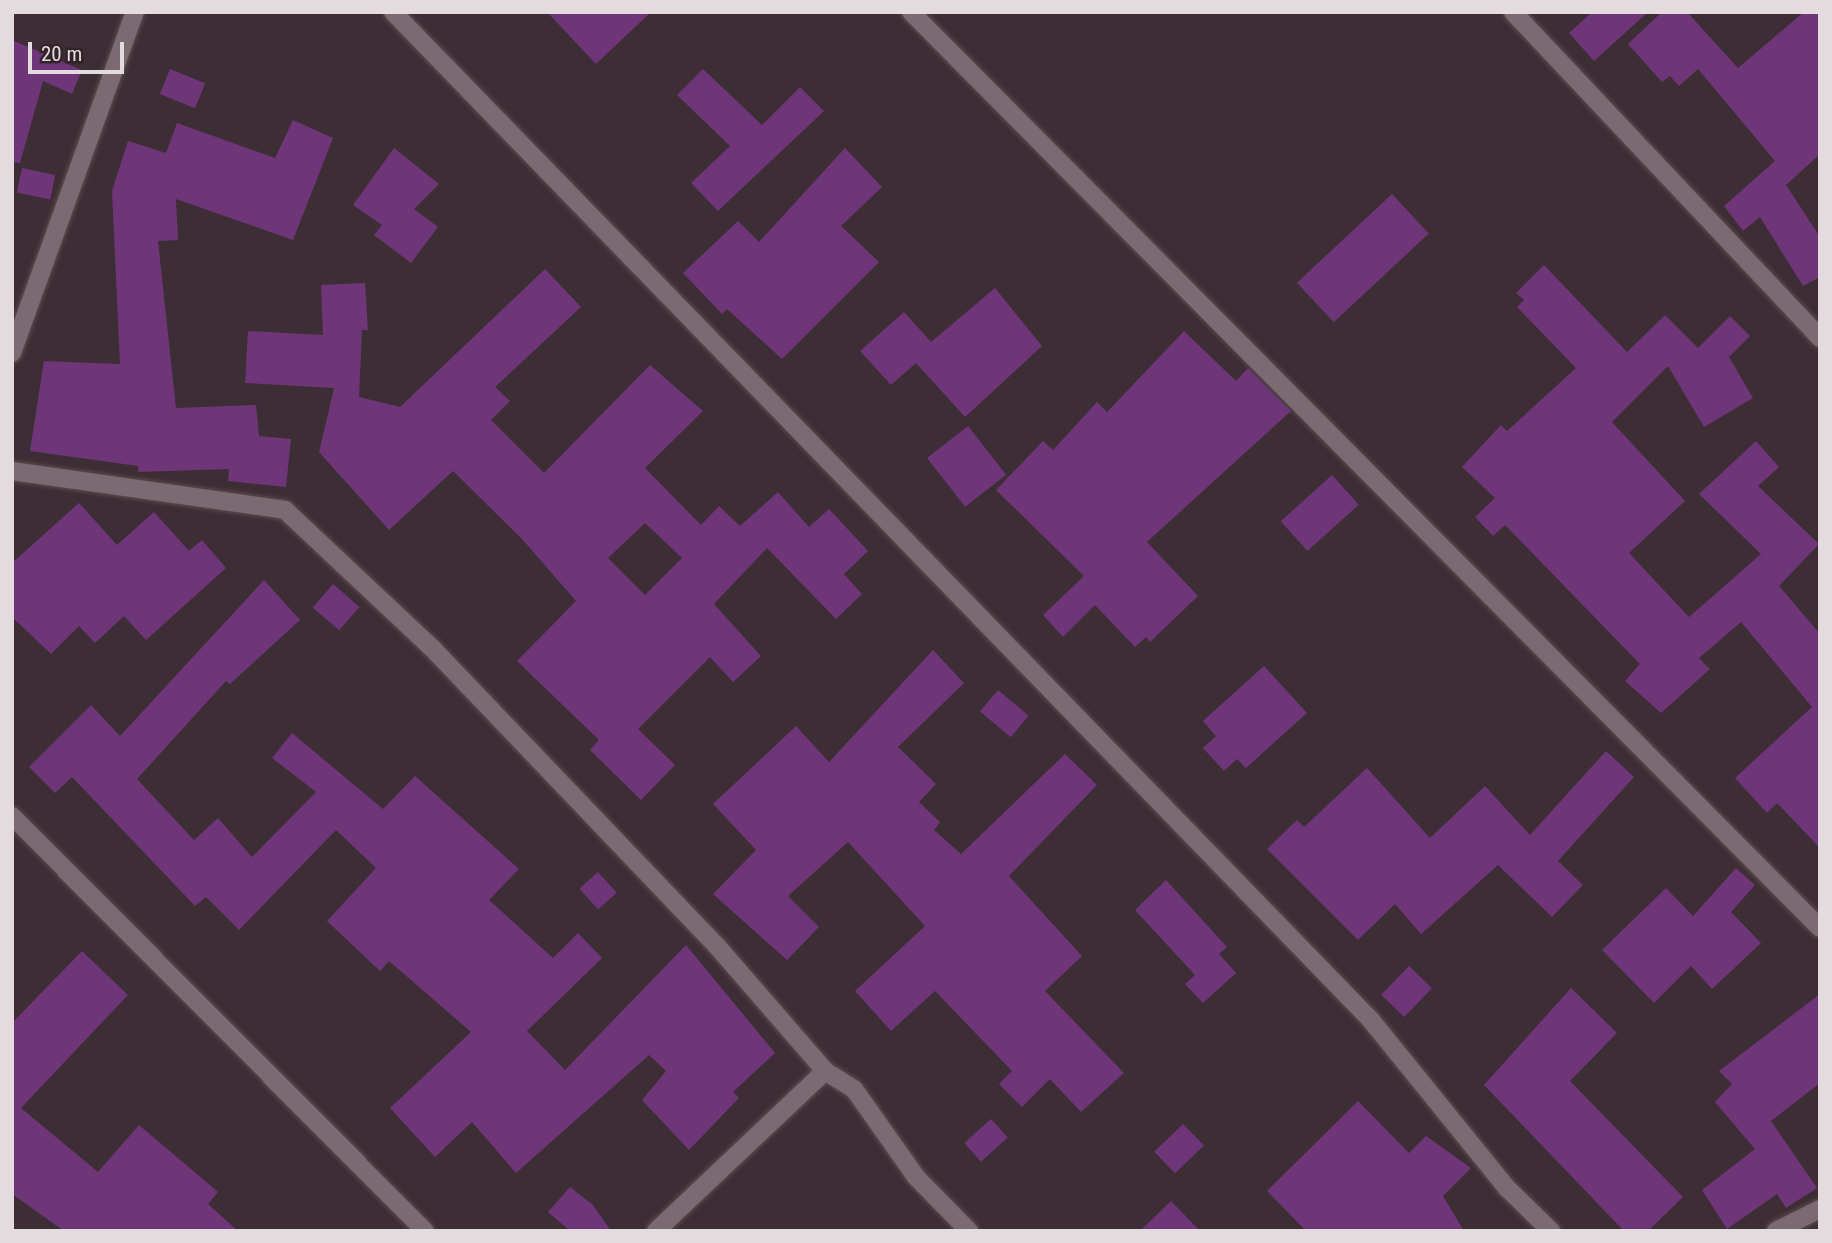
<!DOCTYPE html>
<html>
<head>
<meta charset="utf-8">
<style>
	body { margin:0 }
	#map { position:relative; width:1832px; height:1243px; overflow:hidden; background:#3d2e35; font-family:"Roboto Condensed",sans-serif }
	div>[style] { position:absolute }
	.building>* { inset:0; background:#6f3579; transform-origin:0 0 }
	.roads { filter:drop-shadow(0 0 2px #5a4d52) drop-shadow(0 0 2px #5a4d52) }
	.street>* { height:18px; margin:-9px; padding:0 9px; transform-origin:9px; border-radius:9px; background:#7b6a71 }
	span { translate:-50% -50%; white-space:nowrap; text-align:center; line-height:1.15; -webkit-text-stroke:6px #33242b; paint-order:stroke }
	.frame { position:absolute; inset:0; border:14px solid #e4dbde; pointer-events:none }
	.scale { position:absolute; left:28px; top:42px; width:96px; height:32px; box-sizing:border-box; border:4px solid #e4dbde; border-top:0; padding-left:9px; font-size:21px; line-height:24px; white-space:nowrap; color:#e4dbde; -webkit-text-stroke:5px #33242b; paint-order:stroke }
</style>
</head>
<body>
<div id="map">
	<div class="building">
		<div style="clip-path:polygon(547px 12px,651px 12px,596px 64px)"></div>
		<div style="clip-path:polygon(1592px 12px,1648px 12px,1594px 61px,1569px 33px)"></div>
		<div style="clip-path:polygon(1662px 12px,1687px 12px,1738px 68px,1804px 12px,1820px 12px,1820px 154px,1786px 185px,1820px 237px,1820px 277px,1803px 286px,1760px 217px,1743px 231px,1724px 206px,1775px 161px,1698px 69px,1679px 86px,1670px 76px,1662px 82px,1628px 44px)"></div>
		<div style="clip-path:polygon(12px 40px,82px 70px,72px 94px,43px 81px,20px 163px,12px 162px)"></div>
		<div style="left:170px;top:69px;width:38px;height:27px;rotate:22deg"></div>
		<div style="clip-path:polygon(703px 69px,762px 125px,800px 87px,824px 111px,718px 211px,691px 183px,730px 146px,677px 95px)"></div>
		<div style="clip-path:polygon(293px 120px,333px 138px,293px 240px,176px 199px,178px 240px,158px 241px,176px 408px,256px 405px,259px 436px,291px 439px,286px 487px,228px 481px,229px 469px,138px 472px,138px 466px,30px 451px,44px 361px,120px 364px,112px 191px,128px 141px,166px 153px,177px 123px,275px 158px)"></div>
		<div style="clip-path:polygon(394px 148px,439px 184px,414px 209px,438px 227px,411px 263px,374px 235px,382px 225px,353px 205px)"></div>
		<div style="clip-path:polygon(845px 148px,882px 187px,841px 226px,879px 262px,782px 359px,727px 309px,722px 314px,683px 273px,738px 221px,759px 242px)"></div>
		<div style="left:22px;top:168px;width:34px;height:25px;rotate:12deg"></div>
		<div style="left:1392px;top:194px;width:54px;height:130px;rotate:47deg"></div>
		<div style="clip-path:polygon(1544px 265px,1627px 352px,1665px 315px,1698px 348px,1730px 316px,1750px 336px,1729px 357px,1753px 398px,1704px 427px,1668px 366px,1612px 422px,1685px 501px,1629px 553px,1689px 617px,1761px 554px,1699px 494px,1756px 441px,1779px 467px,1758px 486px,1819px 544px,1779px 586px,1820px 634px,1820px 848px,1777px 803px,1767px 813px,1735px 778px,1812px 707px,1741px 622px,1699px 658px,1710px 669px,1661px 713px,1625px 681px,1640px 664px,1505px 525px,1493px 536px,1475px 517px,1495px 498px,1462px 467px,1501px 425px,1507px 431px,1576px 368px,1517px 307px,1524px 300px,1516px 293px)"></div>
		<div style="clip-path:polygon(evenodd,545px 269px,581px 307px,495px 387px,510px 401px,491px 420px,544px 473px,650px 365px,703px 411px,645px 468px,701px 525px,719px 506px,740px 526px,778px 492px,809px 527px,829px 509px,868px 551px,844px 574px,862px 594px,836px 619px,767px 548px,714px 604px,761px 656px,733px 682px,710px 657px,638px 729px,675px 765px,641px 800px,590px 750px,599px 740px,517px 661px,576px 601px,522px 539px,453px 471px,389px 530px,319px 452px,334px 388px,245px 383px,248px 331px,323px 335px,321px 285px,365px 283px,368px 330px,362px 330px,359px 397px,400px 407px,545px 269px,645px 523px,682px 558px,645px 595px,608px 558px,645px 523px)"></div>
		<div style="clip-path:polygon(995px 288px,1042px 346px,965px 417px,916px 363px,891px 385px,860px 351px,904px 312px,931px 342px)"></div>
		<div style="clip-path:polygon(1184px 331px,1236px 381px,1248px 368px,1291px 411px,1147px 542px,1198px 596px,1150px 642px,1146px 637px,1135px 647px,1095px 605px,1063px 637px,1043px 615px,1084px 576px,996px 490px,1043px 441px,1053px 450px,1097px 402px,1107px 412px)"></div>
		<div style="left:968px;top:426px;width:62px;height:52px;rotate:52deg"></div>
		<div style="left:1332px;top:475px;width:40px;height:69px;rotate:48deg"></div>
		<div style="clip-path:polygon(79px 503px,117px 545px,154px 512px,189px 551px,202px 540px,226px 568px,146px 640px,124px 616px,95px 643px,79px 626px,51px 654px,12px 617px,12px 563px)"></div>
		<div style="clip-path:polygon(264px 580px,300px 620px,230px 684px,226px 681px,137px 779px,194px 840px,218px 818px,252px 857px,316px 792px,272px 758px,292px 733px,383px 809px,415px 776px,519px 869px,489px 900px,553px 958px,578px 933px,602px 958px,527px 1031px,565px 1070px,686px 945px,775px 1053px,733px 1092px,739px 1098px,689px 1150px,642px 1100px,666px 1071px,649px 1055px,516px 1173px,472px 1122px,435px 1157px,390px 1108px,471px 1032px,389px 961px,380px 971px,327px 921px,376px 868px,336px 830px,239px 930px,206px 897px,195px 906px,72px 777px,55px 793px,29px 767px,91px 705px,120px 736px)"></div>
		<div style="left:333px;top:584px;width:35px;height:31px;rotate:41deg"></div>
		<div style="clip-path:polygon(933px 650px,964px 683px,898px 747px,936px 784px,919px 802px,940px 822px,934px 830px,961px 854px,1065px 754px,1097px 785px,1009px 876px,1082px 956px,1045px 991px,1124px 1073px,1081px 1112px,1050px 1079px,1022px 1107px,999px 1084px,1012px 1071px,935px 991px,891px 1031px,855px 991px,925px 926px,848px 842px,788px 896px,819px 927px,787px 960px,713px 894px,756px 850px,713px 804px,796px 726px,829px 762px)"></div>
		<div style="clip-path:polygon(1264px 666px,1307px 713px,1246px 768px,1237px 759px,1224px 771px,1203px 748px,1216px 736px,1203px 721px)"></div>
		<div style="left:998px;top:690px;width:40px;height:28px;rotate:40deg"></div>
		<div style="clip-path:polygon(1606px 751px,1634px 777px,1558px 861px,1583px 885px,1552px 917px,1498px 865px,1421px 934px,1395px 904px,1358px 940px,1267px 849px,1297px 820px,1304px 827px,1367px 768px,1430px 838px,1485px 786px,1530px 835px)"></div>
		<div style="clip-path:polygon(1736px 868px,1755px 885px,1731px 912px,1761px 943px,1712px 989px,1691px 966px,1654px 1003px,1602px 950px,1666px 888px,1693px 916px)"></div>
		<div style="left:598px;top:872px;width:28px;height:25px;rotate:48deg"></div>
		<div style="clip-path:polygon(1166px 880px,1227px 947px,1219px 954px,1236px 973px,1203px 1003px,1185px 984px,1195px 975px,1135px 910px)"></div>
		<div style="clip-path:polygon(82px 951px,128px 995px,21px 1108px,98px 1172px,139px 1125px,218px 1192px,208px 1204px,238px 1231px,64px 1231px,12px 1194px,12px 1023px)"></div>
		<div style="left:1409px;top:966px;width:32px;height:40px;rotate:44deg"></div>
		<div style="clip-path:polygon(1571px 988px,1617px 1033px,1570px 1081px,1683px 1197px,1648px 1231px,1624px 1231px,1484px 1085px)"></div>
		<div style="clip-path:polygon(1820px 994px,1820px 1083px,1771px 1121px,1817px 1188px,1786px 1208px,1777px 1194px,1727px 1229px,1702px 1190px,1755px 1149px,1715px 1102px,1732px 1084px,1719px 1071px)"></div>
		<div style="clip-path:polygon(1358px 1101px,1409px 1153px,1426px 1136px,1471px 1168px,1443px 1196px,1464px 1231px,1306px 1231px,1267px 1191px)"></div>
		<div style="left:991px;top:1119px;width:25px;height:36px;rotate:48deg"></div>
		<div style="left:1183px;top:1124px;width:30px;height:40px;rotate:46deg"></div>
		<div style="clip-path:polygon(570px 1187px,593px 1205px,611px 1231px,570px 1231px,548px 1212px)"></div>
		<div style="clip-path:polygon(1171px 1201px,1200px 1231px,1140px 1231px)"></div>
	</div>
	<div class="roads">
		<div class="street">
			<div style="left:393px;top:12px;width:1403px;rotate:45.87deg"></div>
			<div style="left:1370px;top:1019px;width:218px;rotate:51deg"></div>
			<div style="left:1507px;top:1188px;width:62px;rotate:44.3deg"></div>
			<div style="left:911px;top:12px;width:1290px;rotate:45.22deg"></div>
			<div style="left:1513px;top:12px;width:448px;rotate:46.7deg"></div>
			<div style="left:12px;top:353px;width:363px;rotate:-70.2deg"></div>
			<div style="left:12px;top:471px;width:276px;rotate:8.1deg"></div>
			<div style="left:285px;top:510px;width:203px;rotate:43.2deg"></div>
			<div style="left:433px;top:649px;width:410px;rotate:46.3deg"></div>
			<div style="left:716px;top:945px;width:167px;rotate:49.1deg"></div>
			<div style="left:825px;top:1071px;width:34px;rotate:32deg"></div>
			<div style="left:854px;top:1089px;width:108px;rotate:54.8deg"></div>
			<div style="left:916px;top:1177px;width:76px;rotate:45.5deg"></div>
			<div style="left:12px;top:816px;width:585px;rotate:45.14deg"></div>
			<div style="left:656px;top:1231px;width:233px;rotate:-43.4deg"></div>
			<div style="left:1776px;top:1231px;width:49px;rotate:-26.6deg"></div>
		</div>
	</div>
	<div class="frame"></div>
	<div class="scale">20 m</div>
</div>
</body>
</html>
